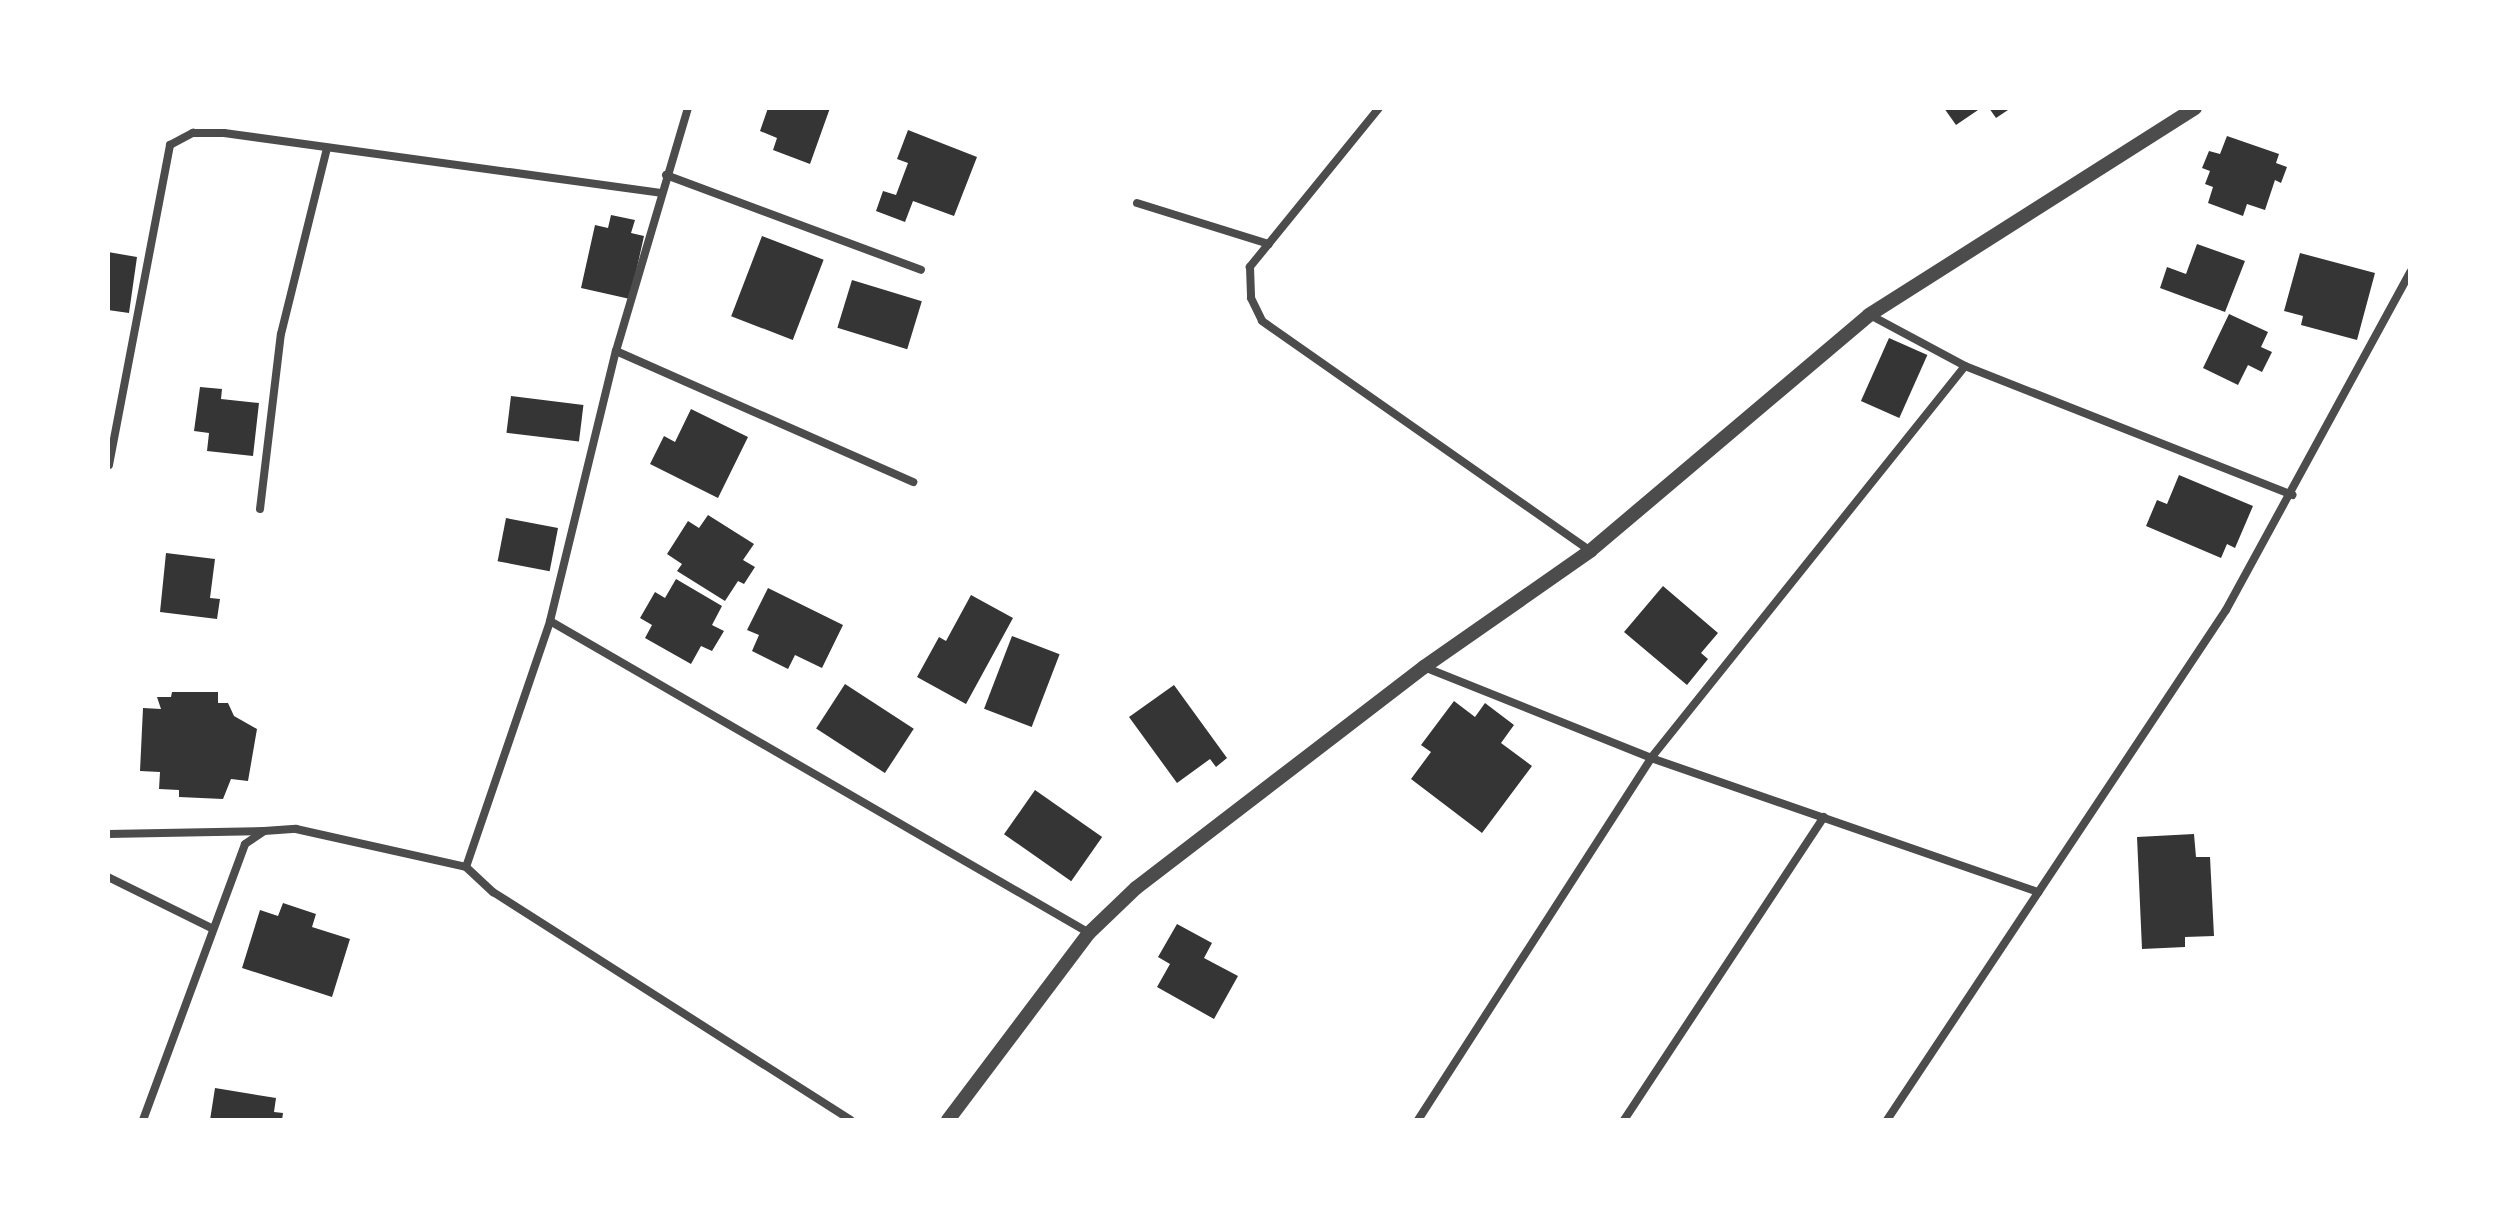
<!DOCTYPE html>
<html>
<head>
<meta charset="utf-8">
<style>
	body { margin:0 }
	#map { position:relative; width:2518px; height:1228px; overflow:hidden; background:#fff; font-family:"Varela Round",sans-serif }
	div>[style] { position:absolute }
	.building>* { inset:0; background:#353535; transform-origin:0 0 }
	.minor>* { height:8px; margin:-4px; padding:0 4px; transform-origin:4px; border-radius:4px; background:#4c4c4c }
	.tertiary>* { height:14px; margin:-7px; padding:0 7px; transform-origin:7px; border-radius:7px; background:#4c4c4c }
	span { translate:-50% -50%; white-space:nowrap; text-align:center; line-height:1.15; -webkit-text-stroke:8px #fff; paint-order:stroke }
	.frame { position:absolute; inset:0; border:110px solid #fff; pointer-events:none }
</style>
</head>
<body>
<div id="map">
	<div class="building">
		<div style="clip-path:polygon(768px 108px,830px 108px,810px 164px,773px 150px,777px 138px,760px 131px)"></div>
		<div style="clip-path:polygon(1944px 108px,1981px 108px,1956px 125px)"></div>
		<div style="clip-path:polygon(1989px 108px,2011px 108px,1996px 118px)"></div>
		<div style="clip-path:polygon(908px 130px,977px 157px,954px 216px,913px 201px,905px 222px,876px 211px,883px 191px,896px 195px,908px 163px,897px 159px)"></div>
		<div style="clip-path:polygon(2227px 136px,2279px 154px,2276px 163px,2287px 167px,2281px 183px,2275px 180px,2265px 210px,2247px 204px,2243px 216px,2208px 203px,2213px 187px,2205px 184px,2210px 171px,2202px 168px,2209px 151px,2220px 154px)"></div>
		<div style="clip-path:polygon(611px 215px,635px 220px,631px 233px,644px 236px,630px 299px,581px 288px,595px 225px,608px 228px)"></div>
		<div style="left:762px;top:236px;width:66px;height:86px;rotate:21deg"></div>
		<div style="clip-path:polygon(2197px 244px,2245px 261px,2225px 312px,2160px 288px,2167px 267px,2186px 274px)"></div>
		<div style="clip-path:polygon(108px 252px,137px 257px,129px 313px,108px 310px)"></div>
		<div style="clip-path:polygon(2300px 253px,2375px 273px,2357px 340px,2301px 325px,2303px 316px,2284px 311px)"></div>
		<div style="left:852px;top:280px;width:73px;height:50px;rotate:17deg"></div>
		<div style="clip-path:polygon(2229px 314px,2268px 332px,2261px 347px,2272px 352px,2262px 372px,2248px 365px,2238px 385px,2203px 368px)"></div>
		<div style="left:1889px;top:338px;width:42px;height:69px;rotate:24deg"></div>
		<div style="clip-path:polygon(200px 387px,222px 389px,221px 399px,259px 403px,253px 456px,207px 451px,209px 433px,194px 431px)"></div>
		<div style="left:511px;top:396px;width:73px;height:37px;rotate:7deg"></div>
		<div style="clip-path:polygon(691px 409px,748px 437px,718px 498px,650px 464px,664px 436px,675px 442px)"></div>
		<div style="clip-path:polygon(2179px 475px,2253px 506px,2235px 548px,2227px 544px,2221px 558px,2146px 526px,2157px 500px,2167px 504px)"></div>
		<div style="clip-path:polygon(708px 515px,754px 544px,743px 560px,755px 567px,744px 584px,738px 581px,725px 601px,677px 571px,682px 564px,667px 554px,688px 521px,699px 528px)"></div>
		<div style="left:506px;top:518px;width:53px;height:44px;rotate:11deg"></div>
		<div style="clip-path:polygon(166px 553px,215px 559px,210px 598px,220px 599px,217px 619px,160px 612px)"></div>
		<div style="clip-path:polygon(676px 579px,722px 606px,712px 625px,724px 631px,712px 651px,701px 646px,691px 664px,645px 638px,652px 625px,640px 618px,655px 592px,665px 598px)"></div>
		<div style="clip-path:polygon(1663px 586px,1718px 633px,1701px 653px,1708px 659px,1687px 685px,1624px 632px)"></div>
		<div style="clip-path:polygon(768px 588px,843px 625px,822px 668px,795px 655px,788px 669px,752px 651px,759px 635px,747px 630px)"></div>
		<div style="clip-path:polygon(971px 595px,1013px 618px,966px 704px,917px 677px,939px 637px,946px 641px)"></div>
		<div style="left:1012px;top:636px;width:51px;height:78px;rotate:21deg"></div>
		<div style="left:845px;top:684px;width:82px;height:53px;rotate:33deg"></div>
		<div style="clip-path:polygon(1174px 685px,1227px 758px,1216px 767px,1210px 759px,1177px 783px,1129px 717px)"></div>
		<div style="clip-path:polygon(172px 692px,218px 692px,218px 703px,228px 703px,234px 716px,257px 729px,248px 781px,231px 779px,223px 799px,179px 797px,179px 790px,159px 789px,160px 772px,140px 771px,143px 708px,161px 709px,157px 697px,171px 697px)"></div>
		<div style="clip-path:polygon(1454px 701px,1475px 717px,1485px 703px,1514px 725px,1501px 743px,1532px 766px,1482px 833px,1411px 779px,1431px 752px,1421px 745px)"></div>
		<div style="left:1035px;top:790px;width:82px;height:54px;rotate:35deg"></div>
		<div style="clip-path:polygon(2194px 834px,2196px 857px,2210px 857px,2214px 936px,2185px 937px,2185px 947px,2142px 949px,2137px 837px)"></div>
		<div style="clip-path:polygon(283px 903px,316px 914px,312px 927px,350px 939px,332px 997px,242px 968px,260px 910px,278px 916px)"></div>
		<div style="clip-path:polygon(1177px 924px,1212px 943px,1204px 958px,1238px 976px,1214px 1019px,1157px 987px,1170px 964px,1158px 957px)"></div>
		<div style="clip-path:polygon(215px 1088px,276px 1098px,274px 1112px,283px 1113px,282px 1120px,210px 1120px)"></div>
	</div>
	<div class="minor">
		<div style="left:1379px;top:108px;width:205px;rotate:129.1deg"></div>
		<div style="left:1250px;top:267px;width:31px;rotate:88deg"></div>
		<div style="left:1251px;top:298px;width:25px;rotate:64deg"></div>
		<div style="left:1262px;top:321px;width:401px;rotate:35deg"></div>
		<div style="left:666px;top:175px;width:272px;rotate:20.4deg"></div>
		<div style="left:1137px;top:203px;width:138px;rotate:17.3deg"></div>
		<div style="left:1870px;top:315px;width:108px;rotate:28.2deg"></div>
		<div style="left:1965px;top:366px;width:352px;rotate:21.5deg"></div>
		<div style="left:616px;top:351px;width:325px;rotate:23.8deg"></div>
		<div style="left:109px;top:465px;width:326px;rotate:-79.2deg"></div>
		<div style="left:170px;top:145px;width:26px;rotate:-28deg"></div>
		<div style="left:193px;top:133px;width:31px"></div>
		<div style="left:224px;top:133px;width:441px;rotate:7.8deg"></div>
		<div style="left:260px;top:509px;width:176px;rotate:-83.2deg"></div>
		<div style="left:281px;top:334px;width:192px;rotate:-76.1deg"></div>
		<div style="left:550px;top:621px;width:623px;rotate:30.06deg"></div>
		<div style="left:1424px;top:667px;width:245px;rotate:21.8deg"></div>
		<div style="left:1651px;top:758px;width:410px;rotate:19.1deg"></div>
		<div style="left:108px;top:834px;width:155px;rotate:-1.1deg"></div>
		<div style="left:466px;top:867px;width:260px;rotate:-71.1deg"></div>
		<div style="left:550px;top:621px;width:278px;rotate:-76.3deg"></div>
		<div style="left:616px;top:351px;width:253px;rotate:-73.5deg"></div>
		<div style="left:108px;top:877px;width:115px;rotate:26.3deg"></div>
		<div style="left:143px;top:1120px;width:294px;rotate:-69.7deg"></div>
		<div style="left:245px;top:844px;width:23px;rotate:-34deg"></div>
		<div style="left:264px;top:831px;width:32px;rotate:-4deg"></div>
		<div style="left:296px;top:829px;width:174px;rotate:12.6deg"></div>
		<div style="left:466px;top:867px;width:37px;rotate:43deg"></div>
		<div style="left:493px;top:892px;width:424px;rotate:32.5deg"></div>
		<div style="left:1418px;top:1120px;width:431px;rotate:-57.2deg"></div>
		<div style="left:1651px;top:758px;width:502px;rotate:-51.3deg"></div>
		<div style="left:1624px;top:1120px;width:363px;rotate:-56.6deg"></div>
		<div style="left:1887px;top:1120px;width:612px;rotate:-56.39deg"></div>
		<div style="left:2226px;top:610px;width:385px;rotate:-61.4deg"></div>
	</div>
	<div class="tertiary">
		<div style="left:948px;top:1120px;width:234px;rotate:-53deg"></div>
		<div style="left:1089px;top:933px;width:65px;rotate:-43.8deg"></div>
		<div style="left:1136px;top:888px;width:363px;rotate:-37.5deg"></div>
		<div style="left:1424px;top:667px;width:203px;rotate:-34.9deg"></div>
		<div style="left:1590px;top:551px;width:365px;rotate:-40.2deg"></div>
		<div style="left:1869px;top:315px;width:386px;rotate:-32.4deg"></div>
	</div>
	<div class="frame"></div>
</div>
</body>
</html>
